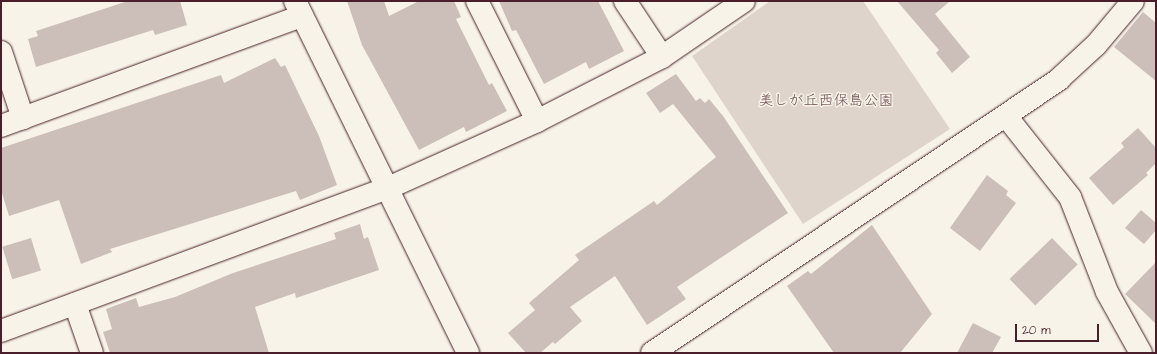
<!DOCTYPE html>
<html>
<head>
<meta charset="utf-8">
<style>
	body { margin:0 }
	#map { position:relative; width:1157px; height:354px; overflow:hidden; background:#f7f3e8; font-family:"Architects Daughter","Klee One",sans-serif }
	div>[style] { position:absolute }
	.green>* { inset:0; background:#ded4cc }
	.building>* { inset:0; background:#ccbfb9; transform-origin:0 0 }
	.roads { filter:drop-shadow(0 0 1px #4a1f2b) drop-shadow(0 0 1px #4a1f2b) }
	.minor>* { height:22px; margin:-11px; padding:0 11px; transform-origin:11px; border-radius:11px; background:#f7f3e8 }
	span { translate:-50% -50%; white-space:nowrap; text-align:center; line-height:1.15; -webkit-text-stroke:3px #f7f3e8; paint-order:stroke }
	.park-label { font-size:15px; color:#6f4c53 }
	.frame { position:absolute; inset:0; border:2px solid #4a1f2b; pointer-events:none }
	.scale { position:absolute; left:1015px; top:324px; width:84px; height:18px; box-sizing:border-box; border:2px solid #4a1f2b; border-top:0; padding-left:5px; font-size:12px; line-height:14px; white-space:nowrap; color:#4a1f2b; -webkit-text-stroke:3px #f7f3e8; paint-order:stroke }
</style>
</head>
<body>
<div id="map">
	<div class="green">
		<div style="clip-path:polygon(770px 1px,863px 1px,950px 129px,803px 224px,692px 56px)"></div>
	</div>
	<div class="building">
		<div style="clip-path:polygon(128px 1px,180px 1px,187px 25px,155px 35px,153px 30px,36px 67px,28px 39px,38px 36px,36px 31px)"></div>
		<div style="clip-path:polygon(347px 1px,384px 1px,389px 16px,419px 1px,454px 1px,461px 17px,456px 19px,489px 85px,492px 83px,507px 111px,466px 132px,464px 127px,419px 150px,362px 45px)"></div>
		<div style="clip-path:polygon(499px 1px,598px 1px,624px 51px,589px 69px,586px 62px,544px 84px,516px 30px,512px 31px)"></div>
		<div style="clip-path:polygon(897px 1px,950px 1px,935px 14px,970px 57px,952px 73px,936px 53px,939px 50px)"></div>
		<div style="clip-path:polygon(1143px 12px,1156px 23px,1156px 81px,1114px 47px)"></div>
		<div style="clip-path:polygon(275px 58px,281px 67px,285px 65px,319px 136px,337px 185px,300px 200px,296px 191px,110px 249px,112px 252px,81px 264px,59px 200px,9px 216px,1px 190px,1px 148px,221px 75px,224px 83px)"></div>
		<div style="clip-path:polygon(676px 74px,696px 101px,700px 98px,705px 103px,709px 99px,723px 116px,788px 213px,677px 287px,686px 299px,647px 325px,615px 276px,570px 307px,582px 321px,555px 344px,553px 342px,540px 353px,526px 353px,508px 333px,535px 310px,529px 303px,579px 260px,575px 255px,654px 201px,657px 205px,716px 157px,673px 104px,660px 113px,646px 93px)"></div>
		<div style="clip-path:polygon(1138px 128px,1156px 148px,1156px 163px,1146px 173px,1148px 175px,1113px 205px,1089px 178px,1124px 147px,1121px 143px)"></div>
		<div style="clip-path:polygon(987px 175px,1008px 191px,1006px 195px,1016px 203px,980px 251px,950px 228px)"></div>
		<div style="clip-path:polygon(1141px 210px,1156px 223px,1156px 230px,1144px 244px,1125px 228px)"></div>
		<div style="clip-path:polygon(360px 224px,364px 239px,368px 237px,379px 270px,296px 298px,295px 293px,255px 307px,269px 353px,110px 353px,103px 332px,112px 329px,106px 309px,136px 298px,139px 307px,175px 297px,233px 273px,336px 239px,334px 233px)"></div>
		<div style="clip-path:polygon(872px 225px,932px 314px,900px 353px,834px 353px,787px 286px,808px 271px,811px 274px)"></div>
		<div style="left:31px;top:238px;width:34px;height:30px;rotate:73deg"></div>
		<div style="left:1052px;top:238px;width:37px;height:59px;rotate:46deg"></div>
		<div style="clip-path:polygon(1156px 262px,1156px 324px,1125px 294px)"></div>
		<div style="clip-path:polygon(973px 323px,1001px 337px,992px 353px,957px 353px)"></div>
	</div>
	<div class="roads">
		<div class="minor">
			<div style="left:295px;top:1px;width:392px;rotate:63.8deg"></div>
			<div style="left:477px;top:1px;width:134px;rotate:63.4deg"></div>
			<div style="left:625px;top:1px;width:67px;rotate:56.5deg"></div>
			<div style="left:1px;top:52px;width:70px;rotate:71.6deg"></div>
			<div style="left:1006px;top:116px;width:103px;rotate:51.7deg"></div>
			<div style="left:1070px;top:197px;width:102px;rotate:68.7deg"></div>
			<div style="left:1107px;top:292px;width:70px;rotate:60.9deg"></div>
			<div style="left:1px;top:126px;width:320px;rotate:-20.1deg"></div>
			<div style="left:75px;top:304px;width:52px;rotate:70.9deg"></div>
			<div style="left:1px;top:331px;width:413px;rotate:-20.3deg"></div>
			<div style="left:388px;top:188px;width:163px;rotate:-24.2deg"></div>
			<div style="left:537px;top:121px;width:140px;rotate:-27.1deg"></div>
			<div style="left:662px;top:57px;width:99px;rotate:-34.3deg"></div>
			<div style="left:652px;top:353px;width:491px;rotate:-33.9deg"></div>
			<div style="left:1059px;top:79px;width:50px;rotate:-42.6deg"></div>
			<div style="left:1096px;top:45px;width:57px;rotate:-49.9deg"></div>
		</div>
	</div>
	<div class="park-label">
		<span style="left:826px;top:101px">美しが丘西保島公園</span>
	</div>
	<div class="frame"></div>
	<div class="scale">20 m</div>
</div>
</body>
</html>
